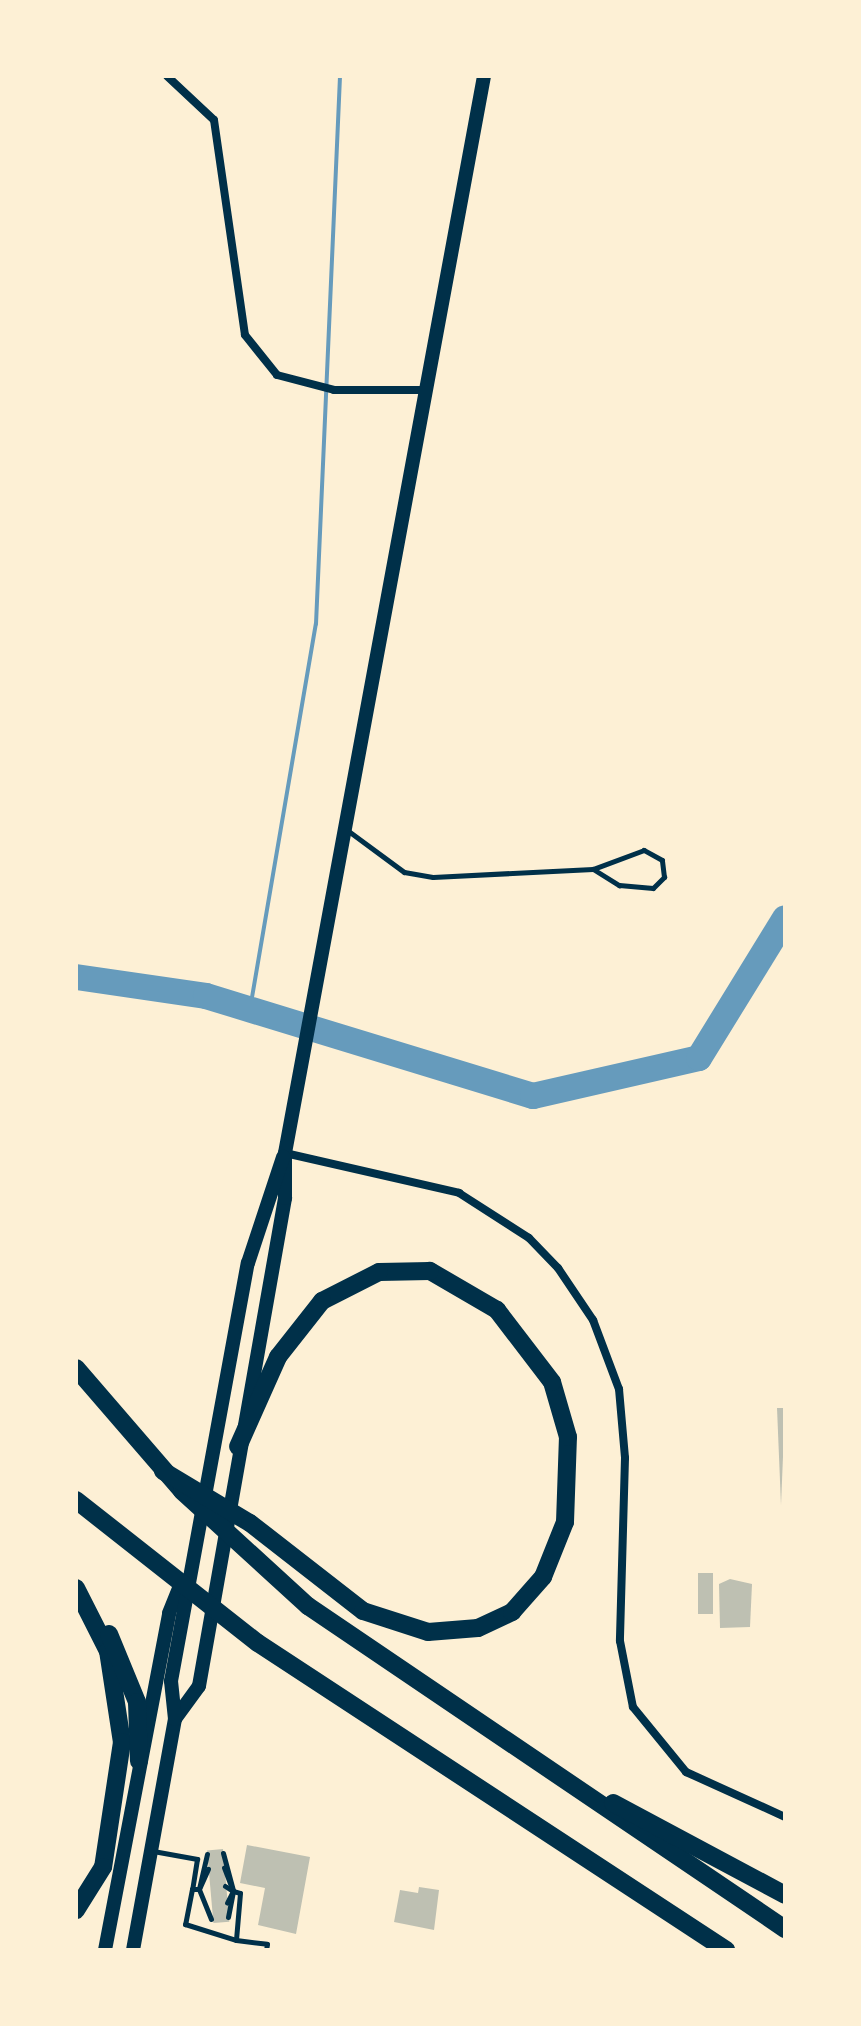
<!DOCTYPE html>
<html>
<head>
<meta charset="utf-8">
<style>
	body { margin:0 }
	#map { position:relative; width:861px; height:2026px; overflow:hidden; background:#fdf0d5; font-family:Raleway,sans-serif }
	div>[style] { position:absolute }
	.stream>* { height:4px; margin:-2px; padding:0 2px; transform-origin:2px; border-radius:2px; background:#669bbc }
	.river>* { height:26px; margin:-13px; padding:0 13px; transform-origin:13px; border-radius:13px; background:#669bbc }
	.building>* { inset:0; background:#bec0b2; transform-origin:0 0 }
	.service>* { height:5px; margin:-2.5px; padding:0 2.5px; transform-origin:2.5px; border-radius:2.5px; background:#003049 }
	.minor>* { height:8px; margin:-4px; padding:0 4px; transform-origin:4px; border-radius:4px; background:#003049 }
	.primary>* { height:14px; margin:-7px; padding:0 7px; transform-origin:7px; border-radius:7px; background:#003049 }
	.motorway>* { height:18px; margin:-9px; padding:0 9px; transform-origin:9px; border-radius:9px; background:#003049 }
	span { translate:-50% -50%; white-space:nowrap; text-align:center; line-height:1.15; -webkit-text-stroke:7px #fdf0d5; paint-order:stroke }
	.frame { position:absolute; inset:0; border:78px solid #fdf0d5; pointer-events:none }
</style>
</head>
<body>
<div id="map">
	<div class="stream">
		<div style="left:250px;top:1009px;width:391px;rotate:-80.3deg"></div>
		<div style="left:316px;top:624px;width:549px;rotate:-87.49deg"></div>
	</div>
	<div class="river">
		<div style="left:76px;top:977px;width:131px;rotate:8.3deg"></div>
		<div style="left:206px;top:996px;width:342px;rotate:17deg"></div>
		<div style="left:533px;top:1096px;width:170px;rotate:-12.9deg"></div>
		<div style="left:699px;top:1058px;width:164px;rotate:-58.4deg"></div>
	</div>
	<div class="building">
		<div style="clip-path:polygon(777px 1408px,785px 1408px,781px 1505px)"></div>
		<div style="left:698px;top:1573px;width:15px;height:41px"></div>
		<div style="clip-path:polygon(730px 1579px,752px 1584px,750px 1627px,720px 1628px,719px 1584px)"></div>
		<div style="clip-path:polygon(247px 1845px,310px 1857px,296px 1934px,258px 1925px,265px 1888px,240px 1883px)"></div>
		<div style="left:223px;top:1849px;width:73px;height:16px;rotate:85deg"></div>
		<div style="clip-path:polygon(419px 1887px,439px 1890px,434px 1930px,394px 1922px,400px 1890px,418px 1893px)"></div>
	</div>
	<div class="service">
		<div style="left:347px;top:830px;width:71px;rotate:36.4deg"></div>
		<div style="left:404px;top:872px;width:29px;rotate:10deg"></div>
		<div style="left:433px;top:877px;width:160px;rotate:-2.9deg"></div>
		<div style="left:593px;top:869px;width:31px;rotate:32deg"></div>
		<div style="left:619px;top:885px;width:34px;rotate:5deg"></div>
		<div style="left:653px;top:888px;width:16px;rotate:-45deg"></div>
		<div style="left:664px;top:877px;width:17px;rotate:-97deg"></div>
		<div style="left:662px;top:860px;width:21px;rotate:-151deg"></div>
		<div style="left:644px;top:850px;width:54px;rotate:159.6deg"></div>
		<div style="left:153px;top:1851px;width:45px;rotate:10.3deg"></div>
		<div style="left:197px;top:1859px;width:30px;rotate:99deg"></div>
		<div style="left:223px;top:1853px;width:39px;rotate:75deg"></div>
		<div style="left:233px;top:1891px;width:25px;rotate:-111deg"></div>
		<div style="left:207px;top:1854px;width:36px;rotate:103deg"></div>
		<div style="left:199px;top:1889px;width:22px;rotate:-66deg"></div>
		<div style="left:225px;top:1886px;width:9px;rotate:32deg"></div>
		<div style="left:233px;top:1891px;width:13px;rotate:117deg"></div>
		<div style="left:228px;top:1917px;width:26px;rotate:-79deg"></div>
		<div style="left:233px;top:1891px;width:7px;rotate:16deg"></div>
		<div style="left:240px;top:1893px;width:47px;rotate:94.9deg"></div>
		<div style="left:236px;top:1940px;width:31px;rotate:7deg"></div>
		<div style="left:267px;top:1944px;width:6px;rotate:99deg"></div>
		<div style="left:211px;top:1919px;width:32px;rotate:-112deg"></div>
		<div style="left:199px;top:1889px;width:7px;rotate:180deg"></div>
		<div style="left:192px;top:1889px;width:36px;rotate:101deg"></div>
		<div style="left:185px;top:1924px;width:53px;rotate:17.4deg"></div>
	</div>
	<div class="minor">
		<div style="left:167px;top:76px;width:64px;rotate:43.1deg"></div>
		<div style="left:214px;top:120px;width:217px;rotate:81.8deg"></div>
		<div style="left:245px;top:335px;width:51px;rotate:51.3deg"></div>
		<div style="left:277px;top:375px;width:59px;rotate:14.7deg"></div>
		<div style="left:334px;top:390px;width:93px"></div>
		<div style="left:285px;top:1153px;width:179px;rotate:12.9deg"></div>
		<div style="left:459px;top:1193px;width:83px;rotate:32.7deg"></div>
		<div style="left:529px;top:1238px;width:42px;rotate:46deg"></div>
		<div style="left:558px;top:1268px;width:63px;rotate:56.1deg"></div>
		<div style="left:593px;top:1320px;width:74px;rotate:69.4deg"></div>
		<div style="left:619px;top:1389px;width:69px;rotate:85deg"></div>
		<div style="left:625px;top:1458px;width:183px;rotate:91.6deg"></div>
		<div style="left:620px;top:1641px;width:67px;rotate:78.9deg"></div>
		<div style="left:633px;top:1707px;width:84px;rotate:50.8deg"></div>
		<div style="left:686px;top:1772px;width:109px;rotate:24.4deg"></div>
	</div>
	<div class="primary">
		<div style="left:175px;top:1719px;width:41px;rotate:-54deg"></div>
		<div style="left:199px;top:1686px;width:496px;rotate:-80deg"></div>
		<div style="left:285px;top:1198px;width:45px;rotate:-90deg"></div>
		<div style="left:285px;top:1153px;width:1095px;rotate:-79.53deg"></div>
		<div style="left:105px;top:1950px;width:343px;rotate:-79.2deg"></div>
		<div style="left:169px;top:1613px;width:35px;rotate:-68deg"></div>
		<div style="left:133px;top:1950px;width:235px;rotate:-79.7deg"></div>
		<div style="left:175px;top:1719px;width:38px;rotate:-96deg"></div>
		<div style="left:171px;top:1681px;width:425px;rotate:-79.6deg"></div>
		<div style="left:248px;top:1263px;width:112px;rotate:-71.7deg"></div>
	</div>
	<div class="motorway">
		<div style="left:76px;top:1368px;width:162px;rotate:49.2deg"></div>
		<div style="left:182px;top:1491px;width:171px;rotate:42.4deg"></div>
		<div style="left:308px;top:1606px;width:576px;rotate:34.1deg"></div>
		<div style="left:163px;top:1471px;width:101px;rotate:30.9deg"></div>
		<div style="left:250px;top:1523px;width:143px;rotate:37.9deg"></div>
		<div style="left:363px;top:1611px;width:68px;rotate:17.9deg"></div>
		<div style="left:428px;top:1632px;width:50px;rotate:-4.6deg"></div>
		<div style="left:478px;top:1628px;width:38px;rotate:-25deg"></div>
		<div style="left:512px;top:1612px;width:47px;rotate:-48.5deg"></div>
		<div style="left:543px;top:1577px;width:59px;rotate:-68.2deg"></div>
		<div style="left:565px;top:1522px;width:85px;rotate:-88deg"></div>
		<div style="left:568px;top:1437px;width:57px;rotate:-106.2deg"></div>
		<div style="left:552px;top:1382px;width:91px;rotate:-127.4deg"></div>
		<div style="left:497px;top:1310px;width:78px;rotate:-149.8deg"></div>
		<div style="left:430px;top:1271px;width:51px;rotate:178.9deg"></div>
		<div style="left:379px;top:1272px;width:64px;rotate:153deg"></div>
		<div style="left:322px;top:1301px;width:71px;rotate:128.2deg"></div>
		<div style="left:278px;top:1357px;width:98px;rotate:114deg"></div>
		<div style="left:76px;top:1500px;width:231px;rotate:38.2deg"></div>
		<div style="left:258px;top:1643px;width:560px;rotate:33.26deg"></div>
		<div style="left:76px;top:1588px;width:71px;rotate:63.1deg"></div>
		<div style="left:108px;top:1651px;width:92px;rotate:81.3deg"></div>
		<div style="left:122px;top:1742px;width:126px;rotate:98.6deg"></div>
		<div style="left:103px;top:1867px;width:51px;rotate:122.1deg"></div>
		<div style="left:109px;top:1634px;width:74px;rotate:67.6deg"></div>
		<div style="left:137px;top:1702px;width:59px;rotate:88.1deg"></div>
		<div style="left:613px;top:1803px;width:195px;rotate:28.1deg"></div>
	</div>
	<div class="frame"></div>
</div>
</body>
</html>
